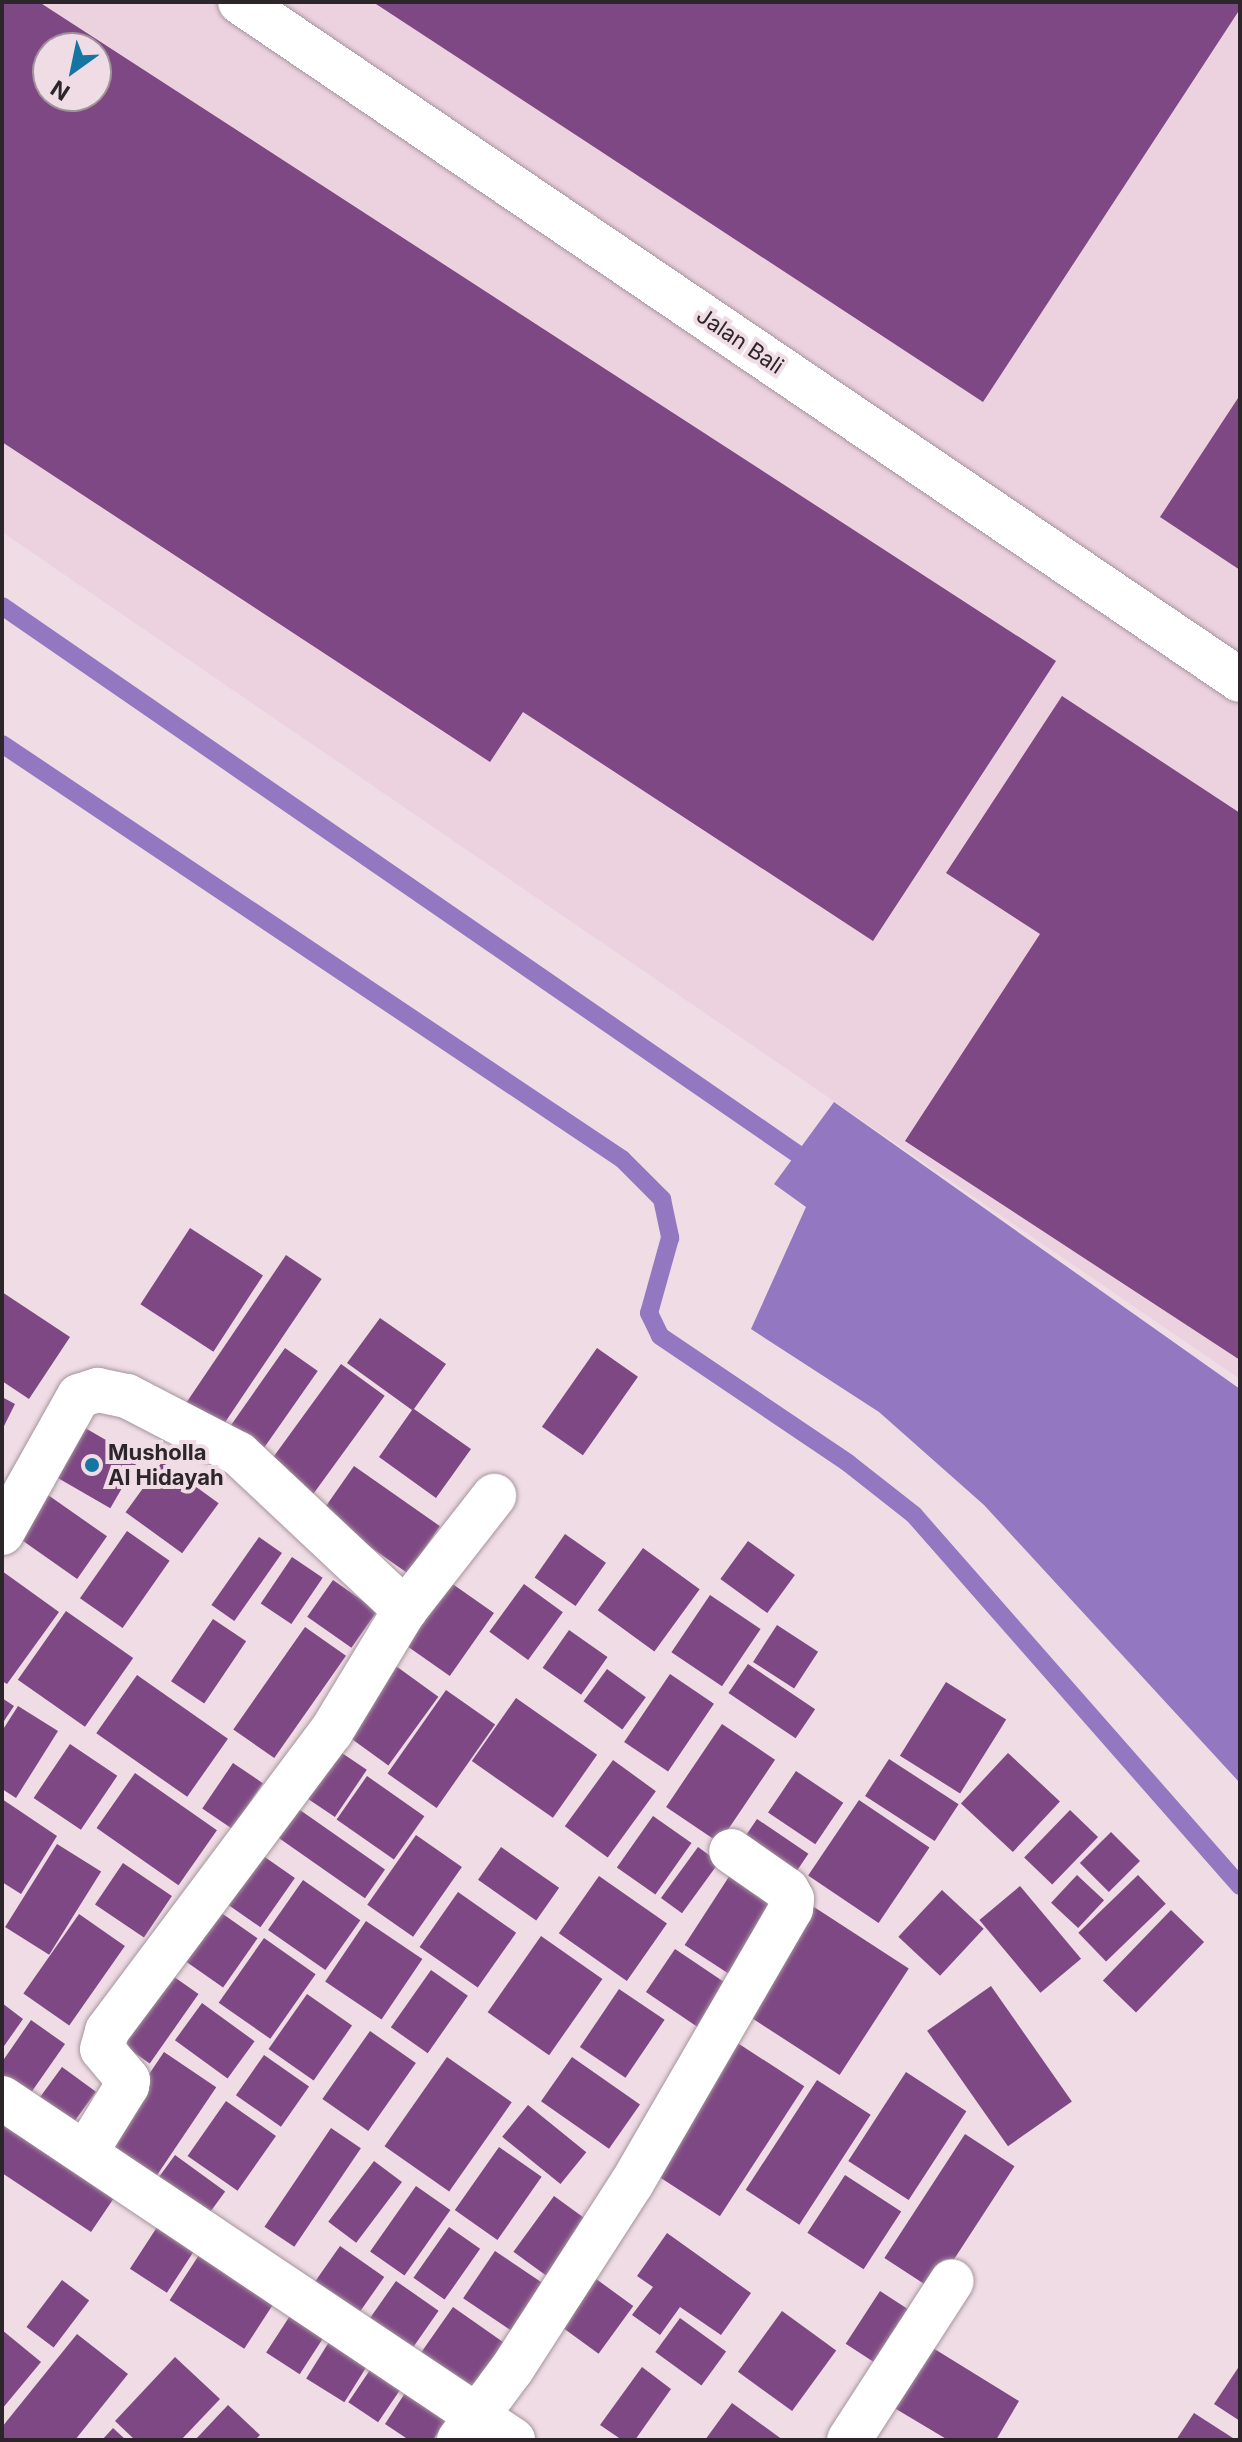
<!DOCTYPE html>
<html>
<head>
<meta charset="utf-8">
<style>
	body { margin:0 }
	#map { position:relative; width:1242px; height:2442px; overflow:hidden; background:#efdce5; font-family:Inter,sans-serif }
	div>[style] { position:absolute }
	.built>* { inset:0; background:#ecd1df }
	.water>* { inset:0; background:#9377c0 }
	.stream>* { height:18px; margin:-9px; padding:0 9px; transform-origin:9px; border-radius:9px; background:#9377c0 }
	.building>* { inset:0; background:#7e4884; transform-origin:0 0 }
	.roads { filter:drop-shadow(0 0 2px #a6949d) drop-shadow(0 0 2px #a6949d) }
	.minor>* { height:44px; margin:-22px; padding:0 22px; transform-origin:22px; border-radius:22px; background:#fff }
	.dots>* { width:22px; height:22px; translate:-50% -50%; box-sizing:border-box; border:4px solid #efdce5; border-radius:50% }
	span { translate:-50% -50%; white-space:nowrap; text-align:center; line-height:1.15; -webkit-text-stroke:8px #efdce5; paint-order:stroke }
	.street-label { font-size:22px; color:#2c2529 }
	.poi-label { font-size:22px; color:#2c2529; font-weight:700 }
	.left { translate:0 -50%; text-align:left }
	.frame { position:absolute; inset:0; border:4px solid #2c2529; pointer-events:none }
	.north { position:absolute; left:32px; top:32px; width:80px; height:80px; box-sizing:border-box; background:#efdce5; border:2px solid #a1939a; border-radius:50%; rotate:213deg; font-size:22px; font-weight:700; line-height:32px; text-align:center; color:#2c2529 }
	.north::after { content:''; display:block; margin:auto; width:28px; height:36px; background:#1576a3; clip-path:polygon(50% 0,100% 100%,50% 72%,0 100%) }
</style>
</head>
<body>
<div id="map">
	<div class="built">
		<div style="clip-path:polygon(evenodd,2px 2px,1240px 2px,1240px 1379px,2px 532px,2px 2px,48px 48px,96px 48px,96px 96px,48px 96px,48px 48px)"></div>
	</div>
	<div class="water">
		<div style="clip-path:polygon(834px 1102px,1240px 1389px,1240px 1783px,984px 1505px,879px 1412px,751px 1329px,806px 1207px,774px 1184px)"></div>
	</div>
	<div class="stream">
		<div style="left:2px;top:606px;width:964px;rotate:34.56deg"></div>
		<div style="left:2px;top:744px;width:746px;rotate:33.8deg"></div>
		<div style="left:622px;top:1159px;width:57px;rotate:45deg"></div>
		<div style="left:662px;top:1199px;width:40px;rotate:78deg"></div>
		<div style="left:670px;top:1238px;width:78px;rotate:105.6deg"></div>
		<div style="left:649px;top:1313px;width:25px;rotate:64deg"></div>
		<div style="left:660px;top:1336px;width:227px;rotate:34deg"></div>
		<div style="left:848px;top:1463px;width:84px;rotate:38.2deg"></div>
		<div style="left:914px;top:1515px;width:494px;rotate:48.7deg"></div>
	</div>
	<div class="building">
		<div style="clip-path:polygon(evenodd,2px 2px,39px 2px,1056px 661px,873px 941px,523px 712px,490px 762px,2px 442px,2px 2px,48px 48px,96px 48px,96px 96px,48px 96px,48px 48px)"></div>
		<div style="clip-path:polygon(377px 2px,1240px 2px,1240px 9px,983px 402px,376px 4px)"></div>
		<div style="clip-path:polygon(1240px 395px,1240px 570px,1160px 517px)"></div>
		<div style="clip-path:polygon(1062px 696px,1240px 813px,1240px 1360px,905px 1141px,1040px 934px,946px 873px)"></div>
		<div style="left:190px;top:1228px;width:87px;height:91px;rotate:33deg"></div>
		<div style="left:286px;top:1255px;width:43px;height:191px;rotate:34deg"></div>
		<div style="clip-path:polygon(2px 1292px,70px 1337px,29px 1399px,2px 1381px)"></div>
		<div style="clip-path:polygon(380px 1318px,446px 1364px,414px 1409px,471px 1449px,436px 1498px,379px 1457px,412px 1410px,347px 1363px)"></div>
		<div style="left:285px;top:1348px;width:40px;height:97px;rotate:35deg"></div>
		<div style="left:597px;top:1348px;width:50px;height:96px;rotate:35deg"></div>
		<div style="left:341px;top:1364px;width:54px;height:129px;rotate:36deg"></div>
		<div style="clip-path:polygon(2px 1397px,15px 1404px,2px 1430px)"></div>
		<div style="left:73px;top:1421px;width:76px;height:57px;rotate:30deg"></div>
		<div style="left:162px;top:1462px;width:70px;height:62px;rotate:36deg"></div>
		<div style="left:354px;top:1466px;width:105px;height:57px;rotate:35deg"></div>
		<div style="left:48px;top:1495px;width:72px;height:52px;rotate:35deg"></div>
		<div style="left:127px;top:1531px;width:52px;height:82px;rotate:35deg"></div>
		<div style="left:565px;top:1534px;width:50px;height:53px;rotate:35deg"></div>
		<div style="left:259px;top:1537px;width:28px;height:83px;rotate:35deg"></div>
		<div style="left:748px;top:1541px;width:58px;height:47px;rotate:36deg"></div>
		<div style="left:643px;top:1548px;width:70px;height:77px;rotate:36deg"></div>
		<div style="left:292px;top:1557px;width:37px;height:56px;rotate:34deg"></div>
		<div style="clip-path:polygon(2px 1571px,59px 1612px,7px 1684px,2px 1681px)"></div>
		<div style="left:444px;top:1578px;width:61px;height:77px;rotate:35deg"></div>
		<div style="left:333px;top:1580px;width:54px;height:45px;rotate:35deg"></div>
		<div style="left:524px;top:1584px;width:48px;height:59px;rotate:36deg"></div>
		<div style="left:710px;top:1595px;width:61px;height:69px;rotate:34deg"></div>
		<div style="left:66px;top:1611px;width:82px;height:84px;rotate:35deg"></div>
		<div style="left:213px;top:1619px;width:40px;height:75px;rotate:34deg"></div>
		<div style="left:777px;top:1625px;width:49px;height:44px;rotate:33deg"></div>
		<div style="left:305px;top:1627px;width:50px;height:125px;rotate:35deg"></div>
		<div style="left:569px;top:1630px;width:47px;height:46px;rotate:35deg"></div>
		<div style="left:389px;top:1661px;width:61px;height:85px;rotate:36deg"></div>
		<div style="left:748px;top:1664px;width:81px;height:35px;rotate:34deg"></div>
		<div style="left:607px;top:1669px;width:48px;height:40px;rotate:36deg"></div>
		<div style="left:670px;top:1674px;width:53px;height:82px;rotate:34deg"></div>
		<div style="left:137px;top:1675px;width:111px;height:71px;rotate:35deg"></div>
		<div style="left:946px;top:1682px;width:71px;height:87px;rotate:32deg"></div>
		<div style="left:446px;top:1690px;width:60px;height:102px;rotate:35deg"></div>
		<div style="clip-path:polygon(2px 1698px,14px 1706px,2px 1724px)"></div>
		<div style="left:516px;top:1698px;width:99px;height:77px;rotate:35deg"></div>
		<div style="clip-path:polygon(18px 1706px,58px 1731px,16px 1798px,2px 1789px,2px 1731px)"></div>
		<div style="left:722px;top:1724px;width:64px;height:100px;rotate:34deg"></div>
		<div style="left:327px;top:1743px;width:48px;height:57px;rotate:34deg"></div>
		<div style="left:70px;top:1744px;width:57px;height:65px;rotate:34deg"></div>
		<div style="left:1008px;top:1753px;width:71px;height:69px;rotate:43deg"></div>
		<div style="left:889px;top:1759px;width:83px;height:44px;rotate:33deg"></div>
		<div style="left:613px;top:1760px;width:53px;height:82px;rotate:36deg"></div>
		<div style="left:233px;top:1763px;width:36px;height:55px;rotate:34deg"></div>
		<div style="left:796px;top:1771px;width:57px;height:50px;rotate:34deg"></div>
		<div style="left:135px;top:1773px;width:100px;height:67px;rotate:35deg"></div>
		<div style="left:367px;top:1776px;width:70px;height:53px;rotate:35deg"></div>
		<div style="clip-path:polygon(2px 1799px,57px 1836px,21px 1894px,2px 1882px)"></div>
		<div style="left:859px;top:1800px;width:85px;height:91px;rotate:34deg"></div>
		<div style="left:290px;top:1803px;width:116px;height:35px;rotate:35deg"></div>
		<div style="left:1070px;top:1810px;width:39px;height:66px;rotate:44deg"></div>
		<div style="left:653px;top:1816px;width:47px;height:63px;rotate:35deg"></div>
		<div style="left:757px;top:1819px;width:62px;height:36px;rotate:34deg"></div>
		<div style="left:1111px;top:1832px;width:41px;height:44px;rotate:45deg"></div>
		<div style="left:416px;top:1835px;width:56px;height:85px;rotate:35deg"></div>
		<div style="left:57px;top:1844px;width:52px;height:98px;rotate:32deg"></div>
		<div style="left:249px;top:1846px;width:56px;height:60px;rotate:35deg"></div>
		<div style="left:501px;top:1847px;width:71px;height:40px;rotate:35deg"></div>
		<div style="left:698px;top:1847px;width:26px;height:63px;rotate:36deg"></div>
		<div style="left:123px;top:1863px;width:59px;height:50px;rotate:34deg"></div>
		<div style="left:732px;top:1872px;width:55px;height:87px;rotate:33deg"></div>
		<div style="left:1077px;top:1875px;width:37px;height:38px;rotate:43deg"></div>
		<div style="left:1138px;top:1875px;width:40px;height:83px;rotate:46deg"></div>
		<div style="left:599px;top:1876px;width:83px;height:70px;rotate:35deg"></div>
		<div style="left:303px;top:1880px;width:70px;height:61px;rotate:35deg"></div>
		<div style="left:1020px;top:1886px;width:95px;height:53px;rotate:50deg"></div>
		<div style="left:942px;top:1890px;width:57px;height:64px;rotate:43deg"></div>
		<div style="left:458px;top:1892px;width:71px;height:67px;rotate:35deg"></div>
		<div style="left:210px;top:1905px;width:58px;height:60px;rotate:35deg"></div>
		<div style="left:814px;top:1907px;width:113px;height:127px;rotate:33deg"></div>
		<div style="left:1171px;top:1910px;width:46px;height:98px;rotate:44deg"></div>
		<div style="left:79px;top:1914px;width:56px;height:97px;rotate:35deg"></div>
		<div style="left:366px;top:1921px;width:68px;height:73px;rotate:34deg"></div>
		<div style="left:541px;top:1936px;width:75px;height:93px;rotate:35deg"></div>
		<div style="left:264px;top:1938px;width:63px;height:79px;rotate:35deg"></div>
		<div style="left:675px;top:1949px;width:65px;height:52px;rotate:34deg"></div>
		<div style="left:160px;top:1967px;width:47px;height:85px;rotate:35deg"></div>
		<div style="left:431px;top:1970px;width:45px;height:70px;rotate:35deg"></div>
		<div style="left:991px;top:1986px;width:141px;height:78px;rotate:55deg"></div>
		<div style="left:619px;top:1989px;width:55px;height:70px;rotate:34deg"></div>
		<div style="left:307px;top:1994px;width:55px;height:67px;rotate:35deg"></div>
		<div style="clip-path:polygon(2px 2003px,23px 2019px,2px 2049px)"></div>
		<div style="left:202px;top:2003px;width:65px;height:46px;rotate:36deg"></div>
		<div style="clip-path:polygon(31px 2020px,65px 2044px,21px 2107px,2px 2094px,2px 2062px)"></div>
		<div style="left:370px;top:2031px;width:56px;height:83px;rotate:35deg"></div>
		<div style="left:733px;top:2040px;width:85px;height:155px;rotate:33deg"></div>
		<div style="left:164px;top:2052px;width:63px;height:107px;rotate:34deg"></div>
		<div style="left:264px;top:2055px;width:55px;height:49px;rotate:35deg"></div>
		<div style="left:447px;top:2057px;width:79px;height:109px;rotate:35deg"></div>
		<div style="left:572px;top:2057px;width:83px;height:54px;rotate:35deg"></div>
		<div style="left:62px;top:2067px;width:42px;height:44px;rotate:36deg"></div>
		<div style="left:906px;top:2072px;width:72px;height:106px;rotate:33deg"></div>
		<div style="left:817px;top:2080px;width:64px;height:131px;rotate:33deg"></div>
		<div style="left:226px;top:2101px;width:61px;height:67px;rotate:35deg"></div>
		<div style="left:528px;top:2105px;width:75px;height:41px;rotate:39deg"></div>
		<div style="clip-path:polygon(8px 2120px,118px 2192px,91px 2232px,2px 2173px,2px 2129px)"></div>
		<div style="left:331px;top:2128px;width:36px;height:119px;rotate:34deg"></div>
		<div style="left:965px;top:2134px;width:59px;height:148px;rotate:33deg"></div>
		<div style="left:499px;top:2147px;width:52px;height:77px;rotate:35deg"></div>
		<div style="left:175px;top:2155px;width:62px;height:41px;rotate:36deg"></div>
		<div style="left:374px;top:2161px;width:35px;height:76px;rotate:37deg"></div>
		<div style="left:845px;top:2175px;width:67px;height:69px;rotate:33deg"></div>
		<div style="left:416px;top:2186px;width:42px;height:80px;rotate:35deg"></div>
		<div style="left:554px;top:2196px;width:48px;height:69px;rotate:36deg"></div>
		<div style="left:161px;top:2221px;width:44px;height:57px;rotate:33deg"></div>
		<div style="left:449px;top:2227px;width:38px;height:62px;rotate:35deg"></div>
		<div style="clip-path:polygon(667px 2233px,751px 2293px,721px 2335px,680px 2307px,660px 2335px,632px 2315px,653px 2287px,637px 2276px)"></div>
		<div style="left:340px;top:2246px;width:54px;height:44px;rotate:35deg"></div>
		<div style="left:495px;top:2251px;width:64px;height:57px;rotate:34deg"></div>
		<div style="left:199px;top:2255px;width:89px;height:54px;rotate:33deg"></div>
		<div style="left:592px;top:2276px;width:51px;height:59px;rotate:36deg"></div>
		<div style="left:62px;top:2280px;width:34px;height:59px;rotate:37deg"></div>
		<div style="left:396px;top:2281px;width:52px;height:59px;rotate:35deg"></div>
		<div style="left:880px;top:2291px;width:50px;height:63px;rotate:33deg"></div>
		<div style="left:453px;top:2307px;width:68px;height:72px;rotate:35deg"></div>
		<div style="left:295px;top:2308px;width:40px;height:53px;rotate:33deg"></div>
		<div style="left:782px;top:2311px;width:67px;height:75px;rotate:36deg"></div>
		<div style="left:680px;top:2318px;width:57px;height:42px;rotate:36deg"></div>
		<div style="clip-path:polygon(2px 2330px,41px 2362px,2px 2409px)"></div>
		<div style="clip-path:polygon(77px 2334px,128px 2374px,75px 2440px,2px 2440px,2px 2427px)"></div>
		<div style="left:329px;top:2342px;width:45px;height:43px;rotate:32deg"></div>
		<div style="clip-path:polygon(928px 2345px,1019px 2401px,996px 2440px,948px 2440px,891px 2406px)"></div>
		<div style="clip-path:polygon(175px 2357px,220px 2399px,181px 2440px,135px 2440px,115px 2421px)"></div>
		<div style="left:374px;top:2364px;width:36px;height:46px;rotate:34deg"></div>
		<div style="clip-path:polygon(1240px 2365px,1240px 2421px,1214px 2404px)"></div>
		<div style="clip-path:polygon(642px 2367px,671px 2389px,635px 2440px,622px 2440px,600px 2425px)"></div>
		<div style="clip-path:polygon(407px 2390px,448px 2417px,433px 2440px,409px 2440px,385px 2424px)"></div>
		<div style="clip-path:polygon(732px 2403px,783px 2440px,705px 2440px)"></div>
		<div style="clip-path:polygon(228px 2405px,260px 2435px,255px 2440px,195px 2440px)"></div>
		<div style="clip-path:polygon(1194px 2413px,1236px 2440px,1176px 2440px)"></div>
		<div style="clip-path:polygon(113px 2428px,126px 2440px,102px 2440px)"></div>
	</div>
	<div class="roads">
		<div class="minor">
			<div style="left:240px;top:2px;width:1208px;rotate:34.14deg"></div>
			<div style="left:2px;top:1533px;width:157px;rotate:-60.7deg"></div>
			<div style="left:79px;top:1396px;width:20px;rotate:-18deg"></div>
			<div style="left:98px;top:1390px;width:30px;rotate:12deg"></div>
			<div style="left:127px;top:1396px;width:126px;rotate:27.4deg"></div>
			<div style="left:239px;top:1454px;width:228px;rotate:43.2deg"></div>
			<div style="left:2px;top:2098px;width:615px;rotate:33.79deg"></div>
			<div style="left:86px;top:2152px;width:78px;rotate:-58.2deg"></div>
			<div style="left:127px;top:2086px;width:6px;rotate:-81deg"></div>
			<div style="left:128px;top:2080px;width:40px;rotate:-130deg"></div>
			<div style="left:102px;top:2049px;width:19px;rotate:-74deg"></div>
			<div style="left:107px;top:2031px;width:374px;rotate:-53.2deg"></div>
			<div style="left:331px;top:1732px;width:143px;rotate:-58.8deg"></div>
			<div style="left:405px;top:1610px;width:145px;rotate:-52deg"></div>
			<div style="left:459px;top:2440px;width:89px;rotate:-53.3deg"></div>
			<div style="left:512px;top:2369px;width:221px;rotate:-57.2deg"></div>
			<div style="left:632px;top:2183px;width:317px;rotate:-59.9deg"></div>
			<div style="left:791px;top:1909px;width:10px;rotate:-84deg"></div>
			<div style="left:792px;top:1899px;width:10px;rotate:-119deg"></div>
			<div style="left:787px;top:1890px;width:68px;rotate:-145.1deg"></div>
			<div style="left:849px;top:2440px;width:189px;rotate:-57.1deg"></div>
		</div>
	</div>
	<div class="dots">
		<div style="left:92px;top:1465px;background:#1576a3"></div>
	</div>
	<div class="street-label">
		<span style="left:740px;top:341px;rotate:34deg">Jalan Bali</span>
	</div>
	<div class="poi-label">
		<span class="left" style="left:108px;top:1465px">Musholla<br>Al Hidayah</span>
	</div>
	<div class="frame"></div>
	<div class="north">N</div>
</div>
</body>
</html>
